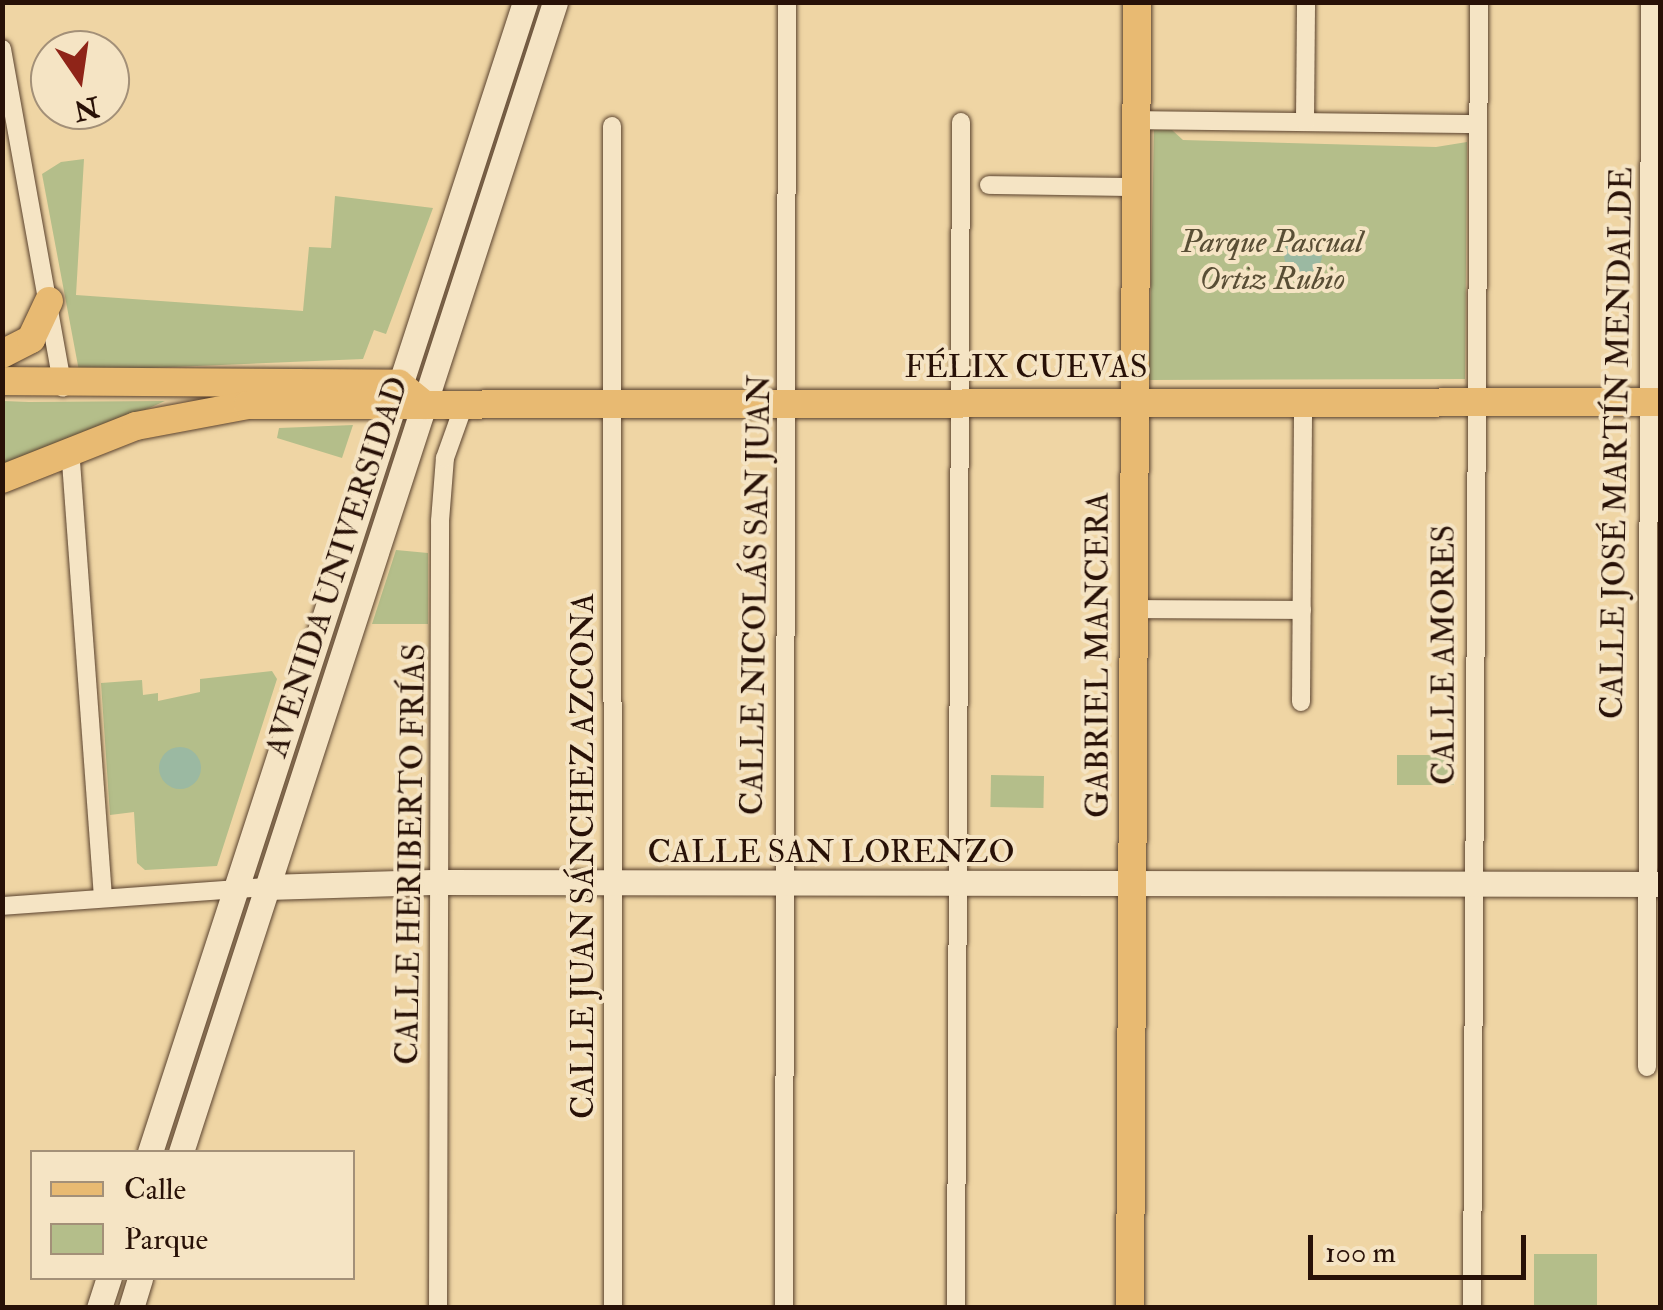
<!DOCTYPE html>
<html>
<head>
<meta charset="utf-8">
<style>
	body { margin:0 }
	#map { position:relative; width:1663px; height:1310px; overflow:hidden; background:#efd5a4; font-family:"IM FELL Double Pica",serif }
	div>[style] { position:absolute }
	.green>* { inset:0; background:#b4be8a; transform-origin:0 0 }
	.water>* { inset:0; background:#9bb9a2 }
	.round { border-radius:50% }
	.roads { filter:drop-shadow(0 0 2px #5a422e) drop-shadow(0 0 2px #5a422e) }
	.street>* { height:18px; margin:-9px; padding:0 9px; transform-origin:9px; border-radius:9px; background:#f5e4c4 }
	.secondary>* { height:25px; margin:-12.5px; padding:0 12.5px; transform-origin:12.5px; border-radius:12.5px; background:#f5e4c4 }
	.primary>* { height:28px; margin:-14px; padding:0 14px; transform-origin:14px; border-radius:14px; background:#e8ba72 }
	span { translate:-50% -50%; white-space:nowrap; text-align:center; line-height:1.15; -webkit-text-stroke:8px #f5e4c4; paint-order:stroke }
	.park-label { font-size:32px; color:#594e35; font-style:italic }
	.street-label { font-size:32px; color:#281107 }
	.frame { position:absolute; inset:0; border:5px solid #281107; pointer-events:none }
	.legend { position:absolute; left:30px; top:1150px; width:325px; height:130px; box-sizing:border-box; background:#f5e4c4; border:2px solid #a39078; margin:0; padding:12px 18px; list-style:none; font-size:30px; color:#281107 }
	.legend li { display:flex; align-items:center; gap:20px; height:50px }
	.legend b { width:50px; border:2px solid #a39078 }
	.north { position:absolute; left:30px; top:30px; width:100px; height:100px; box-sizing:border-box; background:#f5e4c4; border:2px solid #a39078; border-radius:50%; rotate:167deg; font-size:28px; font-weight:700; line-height:40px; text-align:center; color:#281107 }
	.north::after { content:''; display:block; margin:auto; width:35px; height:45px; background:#8f2418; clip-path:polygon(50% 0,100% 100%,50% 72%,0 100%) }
	.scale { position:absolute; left:1308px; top:1235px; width:218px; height:45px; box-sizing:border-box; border:5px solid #281107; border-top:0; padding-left:12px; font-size:30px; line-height:35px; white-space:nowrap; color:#281107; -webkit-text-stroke:8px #f5e4c4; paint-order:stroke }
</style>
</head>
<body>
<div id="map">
	<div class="green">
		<div style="clip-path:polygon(1154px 130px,1172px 130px,1183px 140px,1436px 147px,1467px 142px,1465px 379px,1149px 380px)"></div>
		<div style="clip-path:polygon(84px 159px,76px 295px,303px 311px,309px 247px,331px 248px,335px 196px,433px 208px,386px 334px,374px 330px,363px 359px,79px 371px,42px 174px,61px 162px)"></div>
		<div style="clip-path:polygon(3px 401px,29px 402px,165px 401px,3px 473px)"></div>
		<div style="clip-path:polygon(353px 425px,342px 458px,277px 438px,279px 428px)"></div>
		<div style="clip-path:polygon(396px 550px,428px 553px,428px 624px,372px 624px)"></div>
		<div style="clip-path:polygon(272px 671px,277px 679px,217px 866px,145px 870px,137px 863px,134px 812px,110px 815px,101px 683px,142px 680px,143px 695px,158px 693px,158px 701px,200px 692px,200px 679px)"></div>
		<div style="left:1397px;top:755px;width:57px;height:30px"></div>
		<div style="left:991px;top:775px;width:53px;height:32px;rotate:1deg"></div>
		<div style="left:1534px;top:1254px;width:63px;height:53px"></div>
	</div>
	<div class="water">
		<div class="round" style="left:1284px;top:236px;width:38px;height:38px"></div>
		<div class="round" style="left:159px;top:747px;width:42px;height:42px"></div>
	</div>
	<div class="roads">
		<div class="street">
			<div style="left:2px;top:49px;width:344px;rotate:79.8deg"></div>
			<div style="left:1136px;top:120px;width:341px;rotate:0.7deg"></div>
			<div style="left:1305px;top:122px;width:120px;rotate:-89.5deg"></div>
			<div style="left:612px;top:126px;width:1182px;rotate:89.95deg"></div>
			<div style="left:989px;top:185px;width:147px;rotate:0.8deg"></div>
			<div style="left:70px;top:448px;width:450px;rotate:85.8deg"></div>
			<div style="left:1134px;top:609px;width:168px;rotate:0.3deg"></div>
			<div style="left:1301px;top:702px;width:301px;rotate:-89.6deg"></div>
			<div style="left:2px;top:906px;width:266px;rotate:-4.1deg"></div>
			<div style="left:1647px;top:1067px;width:1065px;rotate:-89.84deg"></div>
			<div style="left:438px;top:1308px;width:787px;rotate:-89.85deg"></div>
			<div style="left:440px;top:521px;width:63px;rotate:-85.5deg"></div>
			<div style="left:445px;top:458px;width:56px;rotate:-70.3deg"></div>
			<div style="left:784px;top:1308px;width:1306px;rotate:-89.87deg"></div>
			<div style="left:956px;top:1308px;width:1186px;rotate:-89.76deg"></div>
			<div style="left:1472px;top:1308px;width:1306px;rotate:-89.69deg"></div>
		</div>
		<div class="secondary">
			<div style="left:267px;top:887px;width:173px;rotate:-1.7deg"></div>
			<div style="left:440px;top:882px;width:1220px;rotate:0.09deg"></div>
			<div style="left:150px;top:1152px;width:1210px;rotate:-71.94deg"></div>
			<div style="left:181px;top:1152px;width:1209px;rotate:-71.98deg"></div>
			<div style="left:99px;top:1308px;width:32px;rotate:-72deg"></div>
			<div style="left:131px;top:1308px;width:31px;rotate:-73deg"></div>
		</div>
		<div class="primary">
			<div style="left:2px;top:354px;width:33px;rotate:-27deg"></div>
			<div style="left:31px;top:339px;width:42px;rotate:-64.7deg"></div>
			<div style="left:2px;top:381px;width:397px;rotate:0.4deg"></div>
			<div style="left:399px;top:384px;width:33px;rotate:39deg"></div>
			<div style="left:2px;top:479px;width:144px;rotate:-21.6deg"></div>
			<div style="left:136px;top:426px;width:114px;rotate:-10.6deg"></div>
			<div style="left:248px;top:405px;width:1412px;rotate:-0.12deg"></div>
			<div style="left:1130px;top:1308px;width:1306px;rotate:-89.69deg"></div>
		</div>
	</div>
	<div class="park-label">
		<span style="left:1272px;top:261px">Parque Pascual<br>Ortiz Rubio</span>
	</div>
	<div class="street-label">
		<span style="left:1026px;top:367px">FÉLIX CUEVAS</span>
		<span style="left:1617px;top:443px;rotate:-89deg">CALLE JOSÉ MARTÍN MENDALDE</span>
		<span style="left:337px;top:567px;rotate:-72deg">AVENIDA UNIVERSIDAD</span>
		<span style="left:756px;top:595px;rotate:-89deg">CALLE NICOLÁS SAN JUAN</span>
		<span style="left:1098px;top:655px;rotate:-90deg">GABRIEL MANCERA</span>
		<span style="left:1444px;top:655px;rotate:-90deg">CALLE AMORES</span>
		<span style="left:831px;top:852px">CALLE SAN LORENZO</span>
		<span style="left:411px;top:854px;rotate:-89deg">CALLE HERIBERTO FRÍAS</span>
		<span style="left:583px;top:856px;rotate:-90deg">CALLE JUAN SÁNCHEZ AZCONA</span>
	</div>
	<div class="frame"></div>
	<ul class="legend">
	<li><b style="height:12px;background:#e8ba72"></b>Calle</li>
	<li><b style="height:28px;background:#b4be8a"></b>Parque</li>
	</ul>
	<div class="north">N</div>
	<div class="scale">100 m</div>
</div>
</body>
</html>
